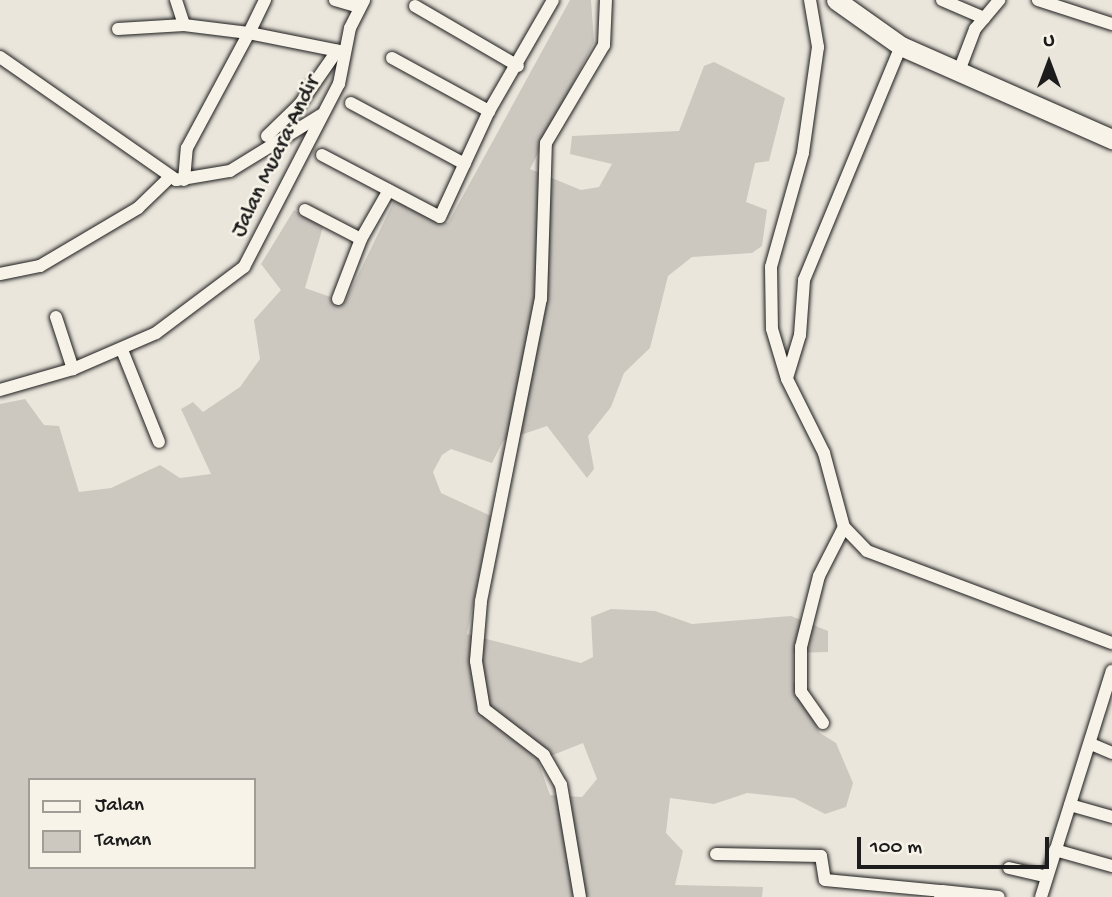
<!DOCTYPE html>
<html>
<head>
<meta charset="utf-8">
<style>
	body { margin:0 }
	#map { position:relative; width:1112px; height:897px; overflow:hidden; background:#eae6dc; font-family:"Gochi Hand",sans-serif }
	div>[style] { position:absolute }
	.green>* { inset:0; background:#ccc8c0 }
	.roads { filter:drop-shadow(0 0 2px #1c1c1c) drop-shadow(0 0 2px #1c1c1c) }
	.minor>* { height:12px; margin:-6px; padding:0 6px; transform-origin:6px; border-radius:6px; background:#f7f3e8 }
	.secondary>* { height:19px; margin:-9.5px; padding:0 9.5px; transform-origin:9.5px; border-radius:9.5px; background:#f7f3e8 }
	span { translate:-50% -50%; white-space:nowrap; text-align:center; line-height:1.15; -webkit-text-stroke:5px #f7f3e8; paint-order:stroke }
	.street-label { font-size:23px; color:#1c1c1c }
	.legend { position:absolute; left:28px; top:778px; width:228px; height:91px; box-sizing:border-box; background:#f7f3e8; border:2px solid #9f9d96; margin:0; padding:9px 12px; list-style:none; font-size:21px; color:#1c1c1c }
	.legend li { display:flex; align-items:center; gap:14px; height:35px }
	.legend b { width:35px; border:2px solid #9f9d96 }
	.north { position:absolute; left:1014px; top:28px; width:70px; height:70px; -webkit-text-stroke:5px #f7f3e8; paint-order:stroke; rotate:0deg; font-size:19px; font-weight:700; line-height:28px; text-align:center; color:#1c1c1c }
	.north::after { content:''; display:block; margin:auto; width:24px; height:32px; background:#1c1c1c; clip-path:polygon(50% 0,100% 100%,50% 72%,0 100%) }
	.scale { position:absolute; left:857px; top:837px; width:192px; height:32px; box-sizing:border-box; border:4px solid #1c1c1c; border-top:0; padding-left:9px; font-size:21px; line-height:24px; white-space:nowrap; color:#1c1c1c; -webkit-text-stroke:5px #f7f3e8; paint-order:stroke }
</style>
</head>
<body>
<div id="map">
	<div class="green">
		<div style="clip-path:polygon(evenodd,570px 0,591px 0,594px 42px,530px 169px,581px 190px,599px 187px,612px 164px,570px 154px,572px 136px,679px 131px,704px 66px,714px 62px,785px 98px,769px 161px,755px 163px,746px 202px,767px 210px,762px 246px,752px 253px,692px 257px,668px 276px,650px 348px,624px 373px,611px 407px,588px 436px,594px 469px,587px 478px,547px 426px,503px 441px,492px 463px,451px 449px,442px 455px,433px 472px,441px 493px,491px 516px,467px 634px,581px 663px,593px 657px,591px 617px,611px 609px,655px 611px,692px 624px,791px 616px,828px 631px,828px 652px,793px 653px,793px 681px,820px 733px,836px 743px,853px 783px,846px 807px,825px 814px,794px 798px,747px 793px,714px 804px,670px 798px,666px 833px,683px 851px,675px 885px,763px 887px,762px 897px,0 897px,0 404px,25px 399px,44px 425px,59px 426px,79px 492px,111px 488px,160px 465px,180px 478px,211px 474px,181px 409px,193px 402px,203px 412px,240px 387px,260px 359px,254px 320px,281px 290px,261px 264px,294px 210px,323px 227px,305px 288px,345px 302px,394px 201px,448px 223px,570px 0,583px 743px,597px 779px,582px 797px,550px 795px,538px 761px,583px 743px,570px 0,30px 780px,254px 780px,254px 867px,30px 867px,30px 780px)"></div>
	</div>
	<div class="roads">
		<div class="minor">
			<div style="left:176px;top:0;width:26px;rotate:72deg"></div>
			<div style="left:335px;top:0;width:25px;rotate:16deg"></div>
			<div style="left:810px;top:0;width:48px;rotate:80.3deg"></div>
			<div style="left:818px;top:47px;width:107px;rotate:98.1deg"></div>
			<div style="left:803px;top:153px;width:118px;rotate:105.7deg"></div>
			<div style="left:771px;top:267px;width:62px;rotate:89.1deg"></div>
			<div style="left:772px;top:329px;width:52px;rotate:73.3deg"></div>
			<div style="left:787px;top:379px;width:83px;rotate:63.4deg"></div>
			<div style="left:824px;top:453px;width:77px;rotate:74.9deg"></div>
			<div style="left:844px;top:527px;width:33px;rotate:46deg"></div>
			<div style="left:867px;top:551px;width:262px;rotate:20.6deg"></div>
			<div style="left:942px;top:0;width:46px;rotate:23.2deg"></div>
			<div style="left:1038px;top:0;width:78px;rotate:18deg"></div>
			<div style="left:415px;top:6px;width:119px;rotate:30.2deg"></div>
			<div style="left:118px;top:29px;width:66px;rotate:-3.5deg"></div>
			<div style="left:184px;top:25px;width:65px;rotate:7deg"></div>
			<div style="left:249px;top:33px;width:37px;rotate:-64deg"></div>
			<div style="left:0;top:57px;width:215px;rotate:34.9deg"></div>
			<div style="left:176px;top:180px;width:55px;rotate:-9.5deg"></div>
			<div style="left:230px;top:171px;width:107px;rotate:-31.6deg"></div>
			<div style="left:392px;top:58px;width:111px;rotate:28.7deg"></div>
			<div style="left:959px;top:71px;width:45px;rotate:-69.1deg"></div>
			<div style="left:975px;top:29px;width:38px;rotate:-50deg"></div>
			<div style="left:351px;top:103px;width:129px;rotate:28.2deg"></div>
			<div style="left:267px;top:136px;width:46px;rotate:-44.1deg"></div>
			<div style="left:300px;top:104px;width:65px;rotate:-55.1deg"></div>
			<div style="left:322px;top:155px;width:133px;rotate:27.7deg"></div>
			<div style="left:440px;top:217px;width:117px;rotate:-65.2deg"></div>
			<div style="left:489px;top:111px;width:128px;rotate:-60deg"></div>
			<div style="left:184px;top:180px;width:32px;rotate:-85deg"></div>
			<div style="left:187px;top:148px;width:131px;rotate:-61.7deg"></div>
			<div style="left:249px;top:33px;width:97px;rotate:11.3deg"></div>
			<div style="left:305px;top:210px;width:63px;rotate:27.4deg"></div>
			<div style="left:0;top:274px;width:41px;rotate:-11.3deg"></div>
			<div style="left:40px;top:266px;width:114px;rotate:-30.6deg"></div>
			<div style="left:138px;top:208px;width:43px;rotate:-44.1deg"></div>
			<div style="left:338px;top:299px;width:64px;rotate:-69deg"></div>
			<div style="left:361px;top:239px;width:56px;rotate:-60.3deg"></div>
			<div style="left:56px;top:317px;width:55px;rotate:71.9deg"></div>
			<div style="left:122px;top:350px;width:99px;rotate:68.1deg"></div>
			<div style="left:787px;top:378px;width:45px;rotate:-73.2deg"></div>
			<div style="left:800px;top:335px;width:55px;rotate:-85.8deg"></div>
			<div style="left:804px;top:280px;width:253px;rotate:-67.5deg"></div>
			<div style="left:0;top:390px;width:76px;rotate:-16deg"></div>
			<div style="left:73px;top:369px;width:90px;rotate:-23.4deg"></div>
			<div style="left:156px;top:333px;width:110px;rotate:-36.9deg"></div>
			<div style="left:244px;top:267px;width:206px;rotate:-62.6deg"></div>
			<div style="left:339px;top:84px;width:57px;rotate:-78.9deg"></div>
			<div style="left:350px;top:28px;width:31px;rotate:-63deg"></div>
			<div style="left:823px;top:723px;width:38px;rotate:-125deg"></div>
			<div style="left:801px;top:692px;width:45px;rotate:-90deg"></div>
			<div style="left:801px;top:647px;width:73px;rotate:-75.8deg"></div>
			<div style="left:819px;top:576px;width:55px;rotate:-63deg"></div>
			<div style="left:1091px;top:744px;width:23px;rotate:23deg"></div>
			<div style="left:1070px;top:805px;width:44px;rotate:15.9deg"></div>
			<div style="left:1055px;top:850px;width:59px;rotate:15.7deg"></div>
			<div style="left:716px;top:854px;width:105px;rotate:1.1deg"></div>
			<div style="left:821px;top:856px;width:24px;rotate:81deg"></div>
			<div style="left:825px;top:880px;width:118px;rotate:5.4deg"></div>
			<div style="left:1009px;top:868px;width:39px;rotate:13deg"></div>
			<div style="left:580px;top:897px;width:114px;rotate:-99.6deg"></div>
			<div style="left:561px;top:785px;width:34px;rotate:-120deg"></div>
			<div style="left:544px;top:755px;width:76px;rotate:-142.5deg"></div>
			<div style="left:484px;top:709px;width:49px;rotate:-99.5deg"></div>
			<div style="left:476px;top:661px;width:60px;rotate:-85.2deg"></div>
			<div style="left:481px;top:601px;width:308px;rotate:-78.8deg"></div>
			<div style="left:541px;top:299px;width:156px;rotate:-88.2deg"></div>
			<div style="left:546px;top:143px;width:114px;rotate:-59.4deg"></div>
			<div style="left:604px;top:45px;width:45px;rotate:-87.5deg"></div>
			<div style="left:940px;top:897px;width:6px;rotate:-72deg"></div>
			<div style="left:942px;top:891px;width:57px;rotate:6deg"></div>
			<div style="left:1041px;top:897px;width:237px;rotate:-72.6deg"></div>
		</div>
		<div class="secondary">
			<div style="left:836px;top:0;width:80px;rotate:35.3deg"></div>
			<div style="left:901px;top:46px;width:231px;rotate:23.8deg"></div>
		</div>
	</div>
	<div class="street-label">
		<span style="left:277px;top:157px;rotate:-64deg">Jalan Muara Andir</span>
	</div>
	<ul class="legend">
	<li><b style="height:9px;background:#f7f3e8"></b>Jalan</li>
	<li><b style="height:19px;background:#ccc8c0"></b>Taman</li>
	</ul>
	<div class="north">U</div>
	<div class="scale">100 m</div>
</div>
</body>
</html>
